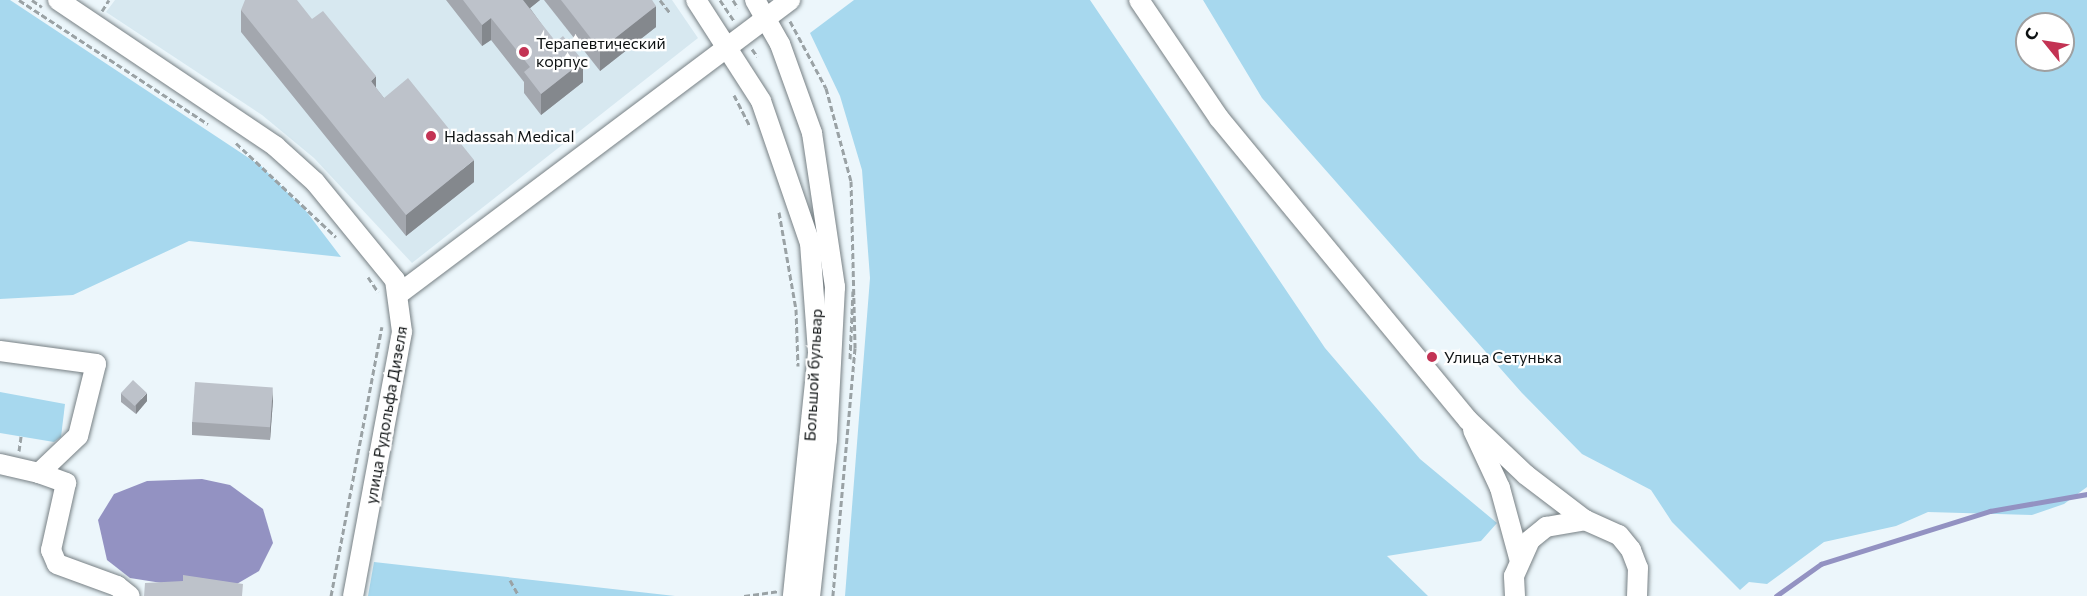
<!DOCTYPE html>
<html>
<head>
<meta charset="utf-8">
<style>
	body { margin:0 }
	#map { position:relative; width:2087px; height:596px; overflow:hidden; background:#ecf6fb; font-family:Commissioner,sans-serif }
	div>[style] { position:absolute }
	.built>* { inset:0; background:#d7e8f0 }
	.green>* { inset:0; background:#a7d8ee }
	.water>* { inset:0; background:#9392c2 }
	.stream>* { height:4.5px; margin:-2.25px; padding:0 2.25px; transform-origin:2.25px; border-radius:2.25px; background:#9392c2 }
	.path>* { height:3px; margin-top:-1.5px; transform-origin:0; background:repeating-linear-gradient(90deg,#9aa2a5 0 6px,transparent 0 9px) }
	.roads { filter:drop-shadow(0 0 2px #778084) drop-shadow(0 0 2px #778084) }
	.minor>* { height:20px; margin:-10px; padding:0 10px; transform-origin:10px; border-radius:10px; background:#fff }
	.wall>* { inset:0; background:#a3a7ae }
	.shaded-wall>* { inset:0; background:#84888d }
	.building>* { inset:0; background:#bdc2ca; transform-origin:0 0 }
	.dots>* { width:16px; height:16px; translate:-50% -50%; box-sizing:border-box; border:3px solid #fff; border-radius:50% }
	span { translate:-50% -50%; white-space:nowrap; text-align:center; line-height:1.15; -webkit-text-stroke:4.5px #fff; paint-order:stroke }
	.poi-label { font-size:16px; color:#0e1213 }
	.left { translate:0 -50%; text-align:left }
	.street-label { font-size:16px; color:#0e1213 }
	.north { position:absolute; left:2015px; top:12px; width:60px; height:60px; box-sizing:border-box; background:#fff; border:2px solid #9fa0a1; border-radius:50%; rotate:300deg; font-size:16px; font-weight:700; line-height:24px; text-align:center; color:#0e1213 }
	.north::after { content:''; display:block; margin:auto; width:21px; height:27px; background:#c33354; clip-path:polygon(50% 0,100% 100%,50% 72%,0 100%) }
</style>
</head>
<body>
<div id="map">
	<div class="built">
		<div style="clip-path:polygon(115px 0,672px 0,698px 38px,412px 263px,314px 158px,262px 115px,106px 12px)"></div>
	</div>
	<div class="green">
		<div style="clip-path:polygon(0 0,10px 0,261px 166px,306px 211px,341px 257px,189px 241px,73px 295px,0 299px)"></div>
		<div style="clip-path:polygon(854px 0,1090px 0,1325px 348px,1420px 459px,1497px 523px,1481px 541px,1387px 556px,1428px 596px,845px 596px,870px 278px,862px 170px,840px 96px,810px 33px)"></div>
		<div style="clip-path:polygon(evenodd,1203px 0,2087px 0,2087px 487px,2064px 504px,2032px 515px,1928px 512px,1896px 526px,1824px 542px,1767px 584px,1749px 582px,1740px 590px,1672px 522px,1651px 490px,1582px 454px,1522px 393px,1262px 98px,1203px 0,2027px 24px,2063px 24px,2063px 60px,2027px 60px,2027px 24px)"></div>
		<div style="clip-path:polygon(0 392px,65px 404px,61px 437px,54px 442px,0 433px)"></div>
		<div style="clip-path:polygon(374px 562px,675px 596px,368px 596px)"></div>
	</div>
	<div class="water">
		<div style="clip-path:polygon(202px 479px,230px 485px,263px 509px,273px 543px,259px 571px,235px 585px,187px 587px,130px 578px,107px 560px,98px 520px,114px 494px,147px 481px)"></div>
	</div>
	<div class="stream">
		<div style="left:1776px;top:596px;width:55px;rotate:-35.4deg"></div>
		<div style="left:1821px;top:564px;width:177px;rotate:-17.4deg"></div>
		<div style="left:1990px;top:511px;width:98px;rotate:-9.9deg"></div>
	</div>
	<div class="path">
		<div style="left:19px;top:0;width:226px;rotate:33.3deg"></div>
		<div style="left:32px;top:0;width:12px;rotate:35deg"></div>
		<div style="left:660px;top:0;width:16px;rotate:52deg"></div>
		<div style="left:720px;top:0;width:25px;rotate:56deg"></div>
		<div style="left:733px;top:0;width:9px;rotate:58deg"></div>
		<div style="left:102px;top:11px;width:13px;rotate:-58deg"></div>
		<div style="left:790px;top:21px;width:76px;rotate:61.8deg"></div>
		<div style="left:826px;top:88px;width:96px;rotate:75deg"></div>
		<div style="left:851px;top:181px;width:167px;rotate:88.6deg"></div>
		<div style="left:855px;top:348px;width:249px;rotate:95.1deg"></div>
		<div style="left:752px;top:49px;width:9px;rotate:54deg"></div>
		<div style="left:734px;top:95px;width:35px;rotate:63deg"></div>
		<div style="left:236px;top:143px;width:137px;rotate:43.2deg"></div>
		<div style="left:779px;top:212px;width:98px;rotate:80.1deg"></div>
		<div style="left:796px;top:309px;width:57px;rotate:88deg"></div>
		<div style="left:368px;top:277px;width:18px;rotate:56deg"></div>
		<div style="left:850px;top:359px;width:68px;rotate:-87.5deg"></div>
		<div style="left:19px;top:451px;width:15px;rotate:-82deg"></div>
		<div style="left:510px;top:580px;width:18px;rotate:61deg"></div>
		<div style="left:331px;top:596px;width:274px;rotate:-79.3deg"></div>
		<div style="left:744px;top:596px;width:34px;rotate:-8deg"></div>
	</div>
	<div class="roads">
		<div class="minor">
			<div style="left:58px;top:0;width:262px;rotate:33.9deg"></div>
			<div style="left:275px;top:146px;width:54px;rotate:42deg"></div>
			<div style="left:315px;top:182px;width:127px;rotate:50.8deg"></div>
			<div style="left:395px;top:280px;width:52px;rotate:82.3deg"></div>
			<div style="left:402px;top:332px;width:269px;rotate:100.5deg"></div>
			<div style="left:696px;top:0;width:120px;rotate:57.2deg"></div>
			<div style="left:761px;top:101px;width:150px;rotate:71deg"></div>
			<div style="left:810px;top:243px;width:110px;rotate:85.8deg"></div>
			<div style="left:818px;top:353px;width:244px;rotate:95.9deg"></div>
			<div style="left:755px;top:0;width:51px;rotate:60.4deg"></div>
			<div style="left:780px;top:44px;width:95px;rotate:70.2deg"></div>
			<div style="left:812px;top:133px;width:156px;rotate:81.5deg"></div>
			<div style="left:835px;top:287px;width:153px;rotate:93deg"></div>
			<div style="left:827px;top:440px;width:157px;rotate:96.2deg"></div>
			<div style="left:1139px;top:0;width:143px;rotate:55.9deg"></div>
			<div style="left:1219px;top:118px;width:391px;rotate:50.5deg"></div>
			<div style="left:1468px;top:420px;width:80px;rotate:43.5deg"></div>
			<div style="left:1526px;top:475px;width:74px;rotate:37.3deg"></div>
			<div style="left:400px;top:293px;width:488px;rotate:-36.9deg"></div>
			<div style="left:0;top:351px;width:97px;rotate:7.7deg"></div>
			<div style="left:96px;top:364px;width:74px;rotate:104deg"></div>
			<div style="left:78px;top:436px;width:54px;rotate:136.5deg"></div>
			<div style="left:39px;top:473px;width:40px;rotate:-167deg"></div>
			<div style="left:1473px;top:430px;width:64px;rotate:65deg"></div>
			<div style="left:1500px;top:488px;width:73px;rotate:74.8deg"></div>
			<div style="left:39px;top:473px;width:29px;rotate:20deg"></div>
			<div style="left:66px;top:483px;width:69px;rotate:102.6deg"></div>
			<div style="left:51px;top:550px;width:15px;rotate:67deg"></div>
			<div style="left:57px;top:564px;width:64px;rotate:20.1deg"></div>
			<div style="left:117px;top:586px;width:16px;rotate:38deg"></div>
			<div style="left:1515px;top:596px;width:20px;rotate:-93deg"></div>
			<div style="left:1514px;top:576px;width:39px;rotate:-66deg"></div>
			<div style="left:1530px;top:540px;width:21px;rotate:-39deg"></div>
			<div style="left:1546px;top:527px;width:40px;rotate:-10deg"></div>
			<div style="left:1585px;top:520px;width:37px;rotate:24deg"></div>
			<div style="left:1619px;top:535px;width:19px;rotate:51deg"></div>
			<div style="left:1631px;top:550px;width:19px;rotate:69deg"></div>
			<div style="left:1638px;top:568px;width:28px;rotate:92deg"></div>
		</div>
	</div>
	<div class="wall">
		<div style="clip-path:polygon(446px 0,540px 0,530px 8px,583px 82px,541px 115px,524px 93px,524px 82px,491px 40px,482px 46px)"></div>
		<div style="clip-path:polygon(544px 0,652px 0,656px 27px,600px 71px)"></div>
		<div style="clip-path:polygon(241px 10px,312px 19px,376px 88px,384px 98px,474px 182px,406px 236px,241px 32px)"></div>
		<div style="clip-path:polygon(121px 393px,147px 401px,136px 414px,121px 402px)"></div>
		<div style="clip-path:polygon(273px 400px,270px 440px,192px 435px,192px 422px)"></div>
	</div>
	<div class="shaded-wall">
		<div style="clip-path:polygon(519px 0,540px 0,519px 17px)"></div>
		<div style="clip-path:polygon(656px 6px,656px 27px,600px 71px,600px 50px)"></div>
		<div style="clip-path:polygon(491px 18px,491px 40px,482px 46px,482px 25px)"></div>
		<div style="clip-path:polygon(583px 61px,583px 82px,541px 115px,541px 94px)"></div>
		<div style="clip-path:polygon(376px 76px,376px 98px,371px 81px)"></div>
		<div style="clip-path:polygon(474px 160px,474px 182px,406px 236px,406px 215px)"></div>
		<div style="clip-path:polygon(273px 388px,273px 400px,270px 440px,270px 428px)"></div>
		<div style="clip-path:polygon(147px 393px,147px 401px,136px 414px,136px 405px)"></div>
	</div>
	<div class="building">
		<div style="clip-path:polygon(245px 0,297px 0,312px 19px,323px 11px,376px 76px,371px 81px,384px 98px,408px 78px,474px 160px,406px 215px,241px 10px)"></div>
		<div style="clip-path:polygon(463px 0,523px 0,556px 42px,563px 36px,583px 61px,541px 94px,524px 72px,530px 67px,491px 18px,482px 25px)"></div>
		<div style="clip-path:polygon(561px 0,652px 0,656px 6px,600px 50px)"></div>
		<div style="left:133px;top:380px;width:19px;height:18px;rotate:43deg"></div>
		<div style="left:195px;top:382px;width:78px;height:40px;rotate:4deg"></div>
		<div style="clip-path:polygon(183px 575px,243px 584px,242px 596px,144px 596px,145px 583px,183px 581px)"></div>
	</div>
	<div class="dots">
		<div style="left:524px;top:52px;background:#c33354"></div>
		<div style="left:431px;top:136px;background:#c33354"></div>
		<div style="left:1432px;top:357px;background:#c33354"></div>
	</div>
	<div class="poi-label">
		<span class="left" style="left:536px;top:52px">Терапевтический<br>корпус</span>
		<span class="left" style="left:444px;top:136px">Hadassah Medical</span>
		<span class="left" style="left:1444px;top:357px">Улица Сетунька</span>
	</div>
	<div class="street-label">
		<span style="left:813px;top:375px;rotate:-87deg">Большой бульвар</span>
		<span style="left:386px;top:415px;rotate:-80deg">улица Рудольфа Дизеля</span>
	</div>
	<div class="north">С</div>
</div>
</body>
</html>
